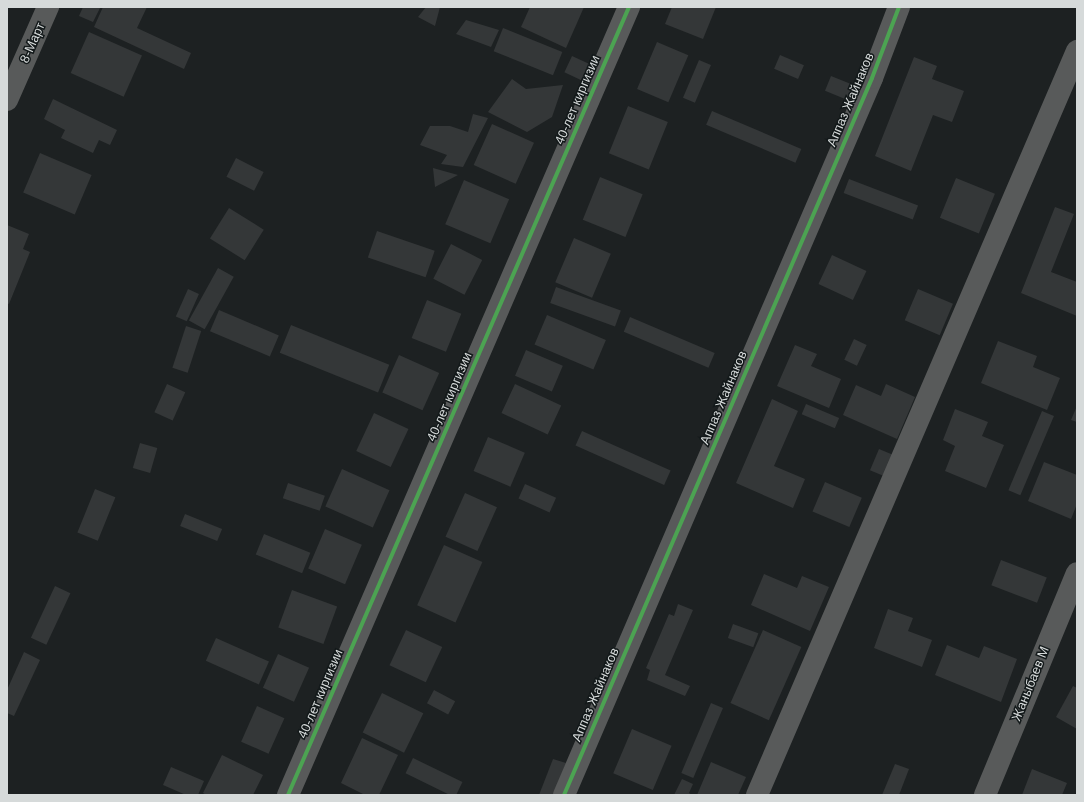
<!DOCTYPE html>
<html>
<head>
<meta charset="utf-8">
<style>
	body { margin:0 }
	#map { position:relative; width:1084px; height:802px; overflow:hidden; background:#1d2122; font-family:Arial,sans-serif }
	div>[style] { position:absolute }
	.building>* { inset:0; background:#343738; transform-origin:0 0 }
	.street>* { height:22px; margin:-11px; padding:0 11px; transform-origin:11px; border-radius:11px; background:#585a5a }
	.cycleway>* { height:4px; margin:-2px; padding:0 2px; transform-origin:2px; border-radius:2px; background:#4ca352 }
	span { translate:-50% -50%; white-space:nowrap; text-align:center; line-height:1.15; -webkit-text-stroke:3px #13191a; paint-order:stroke }
	.street-label { font-size:13px; color:#d6dada }
	.frame { position:absolute; inset:0; border:8px solid #d6dada; pointer-events:none }
</style>
</head>
<body>
<div id="map">
	<div class="building">
		<div style="clip-path:polygon(83px 7px,100px 8px,93px 22px,79px 16px)"></div>
		<div style="clip-path:polygon(103px 7px,147px 7px,137px 28px,191px 53px,184px 69px,94px 27px)"></div>
		<div style="clip-path:polygon(426px 7px,440px 7px,435px 26px,418px 17px)"></div>
		<div style="clip-path:polygon(530px 7px,584px 7px,566px 48px,521px 27px)"></div>
		<div style="clip-path:polygon(672px 7px,716px 7px,703px 39px,665px 24px)"></div>
		<div style="clip-path:polygon(466px 20px,499px 30px,491px 47px,456px 34px)"></div>
		<div style="left:503px;top:28px;width:64px;height:25px;rotate:22deg"></div>
		<div style="left:89px;top:32px;width:58px;height:45px;rotate:24deg"></div>
		<div style="left:657px;top:42px;width:34px;height:51px;rotate:23deg"></div>
		<div style="left:780px;top:55px;width:26px;height:15px;rotate:23deg"></div>
		<div style="left:572px;top:56px;width:21px;height:18px;rotate:25deg"></div>
		<div style="clip-path:polygon(914px 57px,937px 66px,932px 79px,964px 91px,952px 122px,933px 115px,911px 171px,875px 156px)"></div>
		<div style="left:699px;top:60px;width:13px;height:41px;rotate:23deg"></div>
		<div style="left:831px;top:76px;width:27px;height:16px;rotate:22deg"></div>
		<div style="clip-path:polygon(512px 79px,526px 89px,563px 85px,552px 117px,527px 132px,488px 112px)"></div>
		<div style="clip-path:polygon(53px 99px,117px 130px,110px 145px,99px 140px,93px 153px,61px 138px,65px 130px,44px 119px)"></div>
		<div style="left:628px;top:106px;width:43px;height:51px;rotate:22deg"></div>
		<div style="left:712px;top:111px;width:97px;height:15px;rotate:23deg"></div>
		<div style="clip-path:polygon(473px 114px,488px 118px,463px 167px,441px 164px,447px 155px,420px 145px,430px 126px,450px 126px,468px 132px)"></div>
		<div style="left:492px;top:124px;width:46px;height:45px;rotate:24deg"></div>
		<div style="left:40px;top:153px;width:56px;height:43px;rotate:23deg"></div>
		<div style="left:236px;top:158px;width:31px;height:21px;rotate:27deg"></div>
		<div style="clip-path:polygon(433px 168px,458px 175px,435px 187px)"></div>
		<div style="left:600px;top:177px;width:46px;height:46px;rotate:22deg"></div>
		<div style="left:956px;top:178px;width:42px;height:43px;rotate:22deg"></div>
		<div style="left:849px;top:179px;width:74px;height:15px;rotate:21deg"></div>
		<div style="left:464px;top:180px;width:49px;height:48px;rotate:23deg"></div>
		<div style="clip-path:polygon(1055px 207px,1074px 214px,1051px 272px,1077px 282px,1077px 316px,1021px 293px)"></div>
		<div style="left:229px;top:208px;width:41px;height:36px;rotate:32deg"></div>
		<div style="clip-path:polygon(7px 225px,29px 234px,23px 249px,30px 252px,9px 304px,7px 303px)"></div>
		<div style="left:377px;top:231px;width:61px;height:28px;rotate:19deg"></div>
		<div style="left:574px;top:238px;width:40px;height:48px;rotate:23deg"></div>
		<div style="left:451px;top:244px;width:35px;height:39px;rotate:27deg"></div>
		<div style="left:832px;top:255px;width:38px;height:32px;rotate:25deg"></div>
		<div style="left:218px;top:268px;width:18px;height:60px;rotate:29deg"></div>
		<div style="left:556px;top:287px;width:69px;height:17px;rotate:20deg"></div>
		<div style="left:188px;top:289px;width:12px;height:30px;rotate:24deg"></div>
		<div style="left:918px;top:289px;width:38px;height:34px;rotate:23deg"></div>
		<div style="left:427px;top:300px;width:37px;height:41px;rotate:22deg"></div>
		<div style="left:219px;top:310px;width:65px;height:23px;rotate:23deg"></div>
		<div style="left:547px;top:315px;width:64px;height:32px;rotate:23deg"></div>
		<div style="left:630px;top:317px;width:92px;height:16px;rotate:23deg"></div>
		<div style="left:291px;top:325px;width:106px;height:30px;rotate:22deg"></div>
		<div style="left:186px;top:326px;width:16px;height:44px;rotate:18deg"></div>
		<div style="left:854px;top:339px;width:14px;height:23px;rotate:25deg"></div>
		<div style="clip-path:polygon(998px 341px,1037px 356px,1033px 367px,1060px 378px,1047px 410px,981px 383px)"></div>
		<div style="clip-path:polygon(795px 345px,817px 354px,811px 366px,841px 379px,829px 408px,777px 386px)"></div>
		<div style="left:526px;top:350px;width:40px;height:28px;rotate:23deg"></div>
		<div style="left:399px;top:355px;width:44px;height:41px;rotate:24deg"></div>
		<div style="left:167px;top:384px;width:20px;height:31px;rotate:24deg"></div>
		<div style="left:515px;top:384px;width:51px;height:32px;rotate:25deg"></div>
		<div style="clip-path:polygon(886px 384px,915px 397px,897px 439px,843px 415px,856px 385px,881px 396px)"></div>
		<div style="clip-path:polygon(772px 399px,798px 411px,774px 466px,805px 479px,793px 508px,736px 483px)"></div>
		<div style="left:806px;top:404px;width:36px;height:11px;rotate:23deg"></div>
		<div style="clip-path:polygon(1077px 406px,1077px 422px,1071px 420px)"></div>
		<div style="clip-path:polygon(955px 409px,988px 422px,982px 436px,1004px 445px,986px 488px,945px 471px,955px 446px,943px 440px)"></div>
		<div style="left:1042px;top:411px;width:13px;height:86px;rotate:23deg"></div>
		<div style="left:374px;top:413px;width:38px;height:42px;rotate:25deg"></div>
		<div style="left:582px;top:431px;width:97px;height:16px;rotate:24deg"></div>
		<div style="left:488px;top:437px;width:40px;height:37px;rotate:23deg"></div>
		<div style="left:140px;top:443px;width:18px;height:26px;rotate:16deg"></div>
		<div style="left:879px;top:449px;width:15px;height:23px;rotate:23deg"></div>
		<div style="clip-path:polygon(1044px 462px,1077px 475px,1077px 504px,1071px 519px,1028px 501px)"></div>
		<div style="left:342px;top:469px;width:52px;height:41px;rotate:24deg"></div>
		<div style="left:825px;top:482px;width:40px;height:32px;rotate:23deg"></div>
		<div style="left:288px;top:483px;width:39px;height:16px;rotate:19deg"></div>
		<div style="left:525px;top:484px;width:34px;height:16px;rotate:24deg"></div>
		<div style="left:95px;top:489px;width:22px;height:47px;rotate:22deg"></div>
		<div style="left:465px;top:493px;width:35px;height:48px;rotate:24deg"></div>
		<div style="left:185px;top:514px;width:40px;height:13px;rotate:22deg"></div>
		<div style="left:325px;top:529px;width:40px;height:43px;rotate:23deg"></div>
		<div style="left:264px;top:534px;width:50px;height:22px;rotate:22deg"></div>
		<div style="left:444px;top:545px;width:42px;height:66px;rotate:24deg"></div>
		<div style="left:1001px;top:560px;width:49px;height:27px;rotate:21deg"></div>
		<div style="clip-path:polygon(764px 574px,797px 588px,802px 576px,829px 587px,810px 631px,751px 605px)"></div>
		<div style="left:55px;top:586px;width:17px;height:57px;rotate:25deg"></div>
		<div style="left:292px;top:590px;width:48px;height:40px;rotate:20deg"></div>
		<div style="clip-path:polygon(678px 604px,693px 610px,665px 675px,690px 686px,685px 696px,647px 680px,650px 670px,646px 668px,669px 614px,674px 616px)"></div>
		<div style="clip-path:polygon(888px 609px,913px 618px,908px 631px,932px 640px,922px 667px,874px 648px)"></div>
		<div style="left:733px;top:624px;width:27px;height:15px;rotate:20deg"></div>
		<div style="left:406px;top:630px;width:40px;height:39px;rotate:25deg"></div>
		<div style="left:763px;top:630px;width:42px;height:80px;rotate:24deg"></div>
		<div style="left:216px;top:638px;width:58px;height:25px;rotate:24deg"></div>
		<div style="clip-path:polygon(947px 645px,979px 658px,984px 646px,1017px 659px,1001px 702px,935px 675px)"></div>
		<div style="clip-path:polygon(24px 652px,40px 660px,14px 716px,7px 713px,7px 690px)"></div>
		<div style="left:278px;top:654px;width:34px;height:37px;rotate:24deg"></div>
		<div style="clip-path:polygon(1073px 686px,1077px 688px,1077px 729px,1056px 717px)"></div>
		<div style="left:434px;top:690px;width:24px;height:15px;rotate:28deg"></div>
		<div style="left:382px;top:693px;width:46px;height:44px;rotate:26deg"></div>
		<div style="left:711px;top:703px;width:13px;height:76px;rotate:23deg"></div>
		<div style="left:257px;top:706px;width:30px;height:39px;rotate:24deg"></div>
		<div style="left:632px;top:729px;width:43px;height:48px;rotate:23deg"></div>
		<div style="clip-path:polygon(362px 738px,398px 755px,379px 795px,365px 795px,341px 783px)"></div>
		<div style="clip-path:polygon(222px 755px,263px 775px,253px 795px,206px 795px,203px 793px)"></div>
		<div style="left:413px;top:758px;width:55px;height:17px;rotate:26deg"></div>
		<div style="clip-path:polygon(553px 759px,566px 763px,553px 795px,539px 795px)"></div>
		<div style="clip-path:polygon(711px 762px,746px 777px,738px 795px,697px 795px)"></div>
		<div style="clip-path:polygon(895px 764px,909px 769px,899px 795px,882px 795px)"></div>
		<div style="clip-path:polygon(171px 767px,204px 781px,198px 795px,186px 795px,163px 785px)"></div>
		<div style="clip-path:polygon(1032px 769px,1067px 783px,1062px 795px,1022px 795px)"></div>
		<div style="clip-path:polygon(682px 779px,693px 784px,689px 793px,692px 795px,674px 795px)"></div>
	</div>
	<div class="street">
		<div style="left:7px;top:100px;width:102px;rotate:-66.2deg"></div>
		<div style="left:288px;top:795px;width:859px;rotate:-66.6deg"></div>
		<div style="left:564px;top:795px;width:780px;rotate:-66.75deg"></div>
		<div style="left:872px;top:78px;width:76px;rotate:-69.2deg"></div>
		<div style="left:757px;top:795px;width:810px;rotate:-66.73deg"></div>
		<div style="left:985px;top:795px;width:240px;rotate:-67.5deg"></div>
	</div>
	<div class="cycleway">
		<div style="left:288px;top:795px;width:859px;rotate:-66.6deg"></div>
		<div style="left:564px;top:795px;width:780px;rotate:-66.75deg"></div>
		<div style="left:872px;top:78px;width:76px;rotate:-69.2deg"></div>
	</div>
	<div class="street-label">
		<span style="left:33px;top:43px;rotate:-66deg">8-Март</span>
		<span style="left:578px;top:100px;rotate:-67deg">40-лет киргизии</span>
		<span style="left:851px;top:100px;rotate:-67deg">Аппаз Жайнаков</span>
		<span style="left:450px;top:397px;rotate:-67deg">40-лет киргизии</span>
		<span style="left:724px;top:398px;rotate:-67deg">Аппаз Жайнаков</span>
		<span style="left:1031px;top:684px;rotate:-68deg">Жаныбаев М</span>
		<span style="left:321px;top:694px;rotate:-67deg">40-лет киргизии</span>
		<span style="left:596px;top:695px;rotate:-67deg">Аппаз Жайнаков</span>
	</div>
	<div class="frame"></div>
</div>
</body>
</html>
